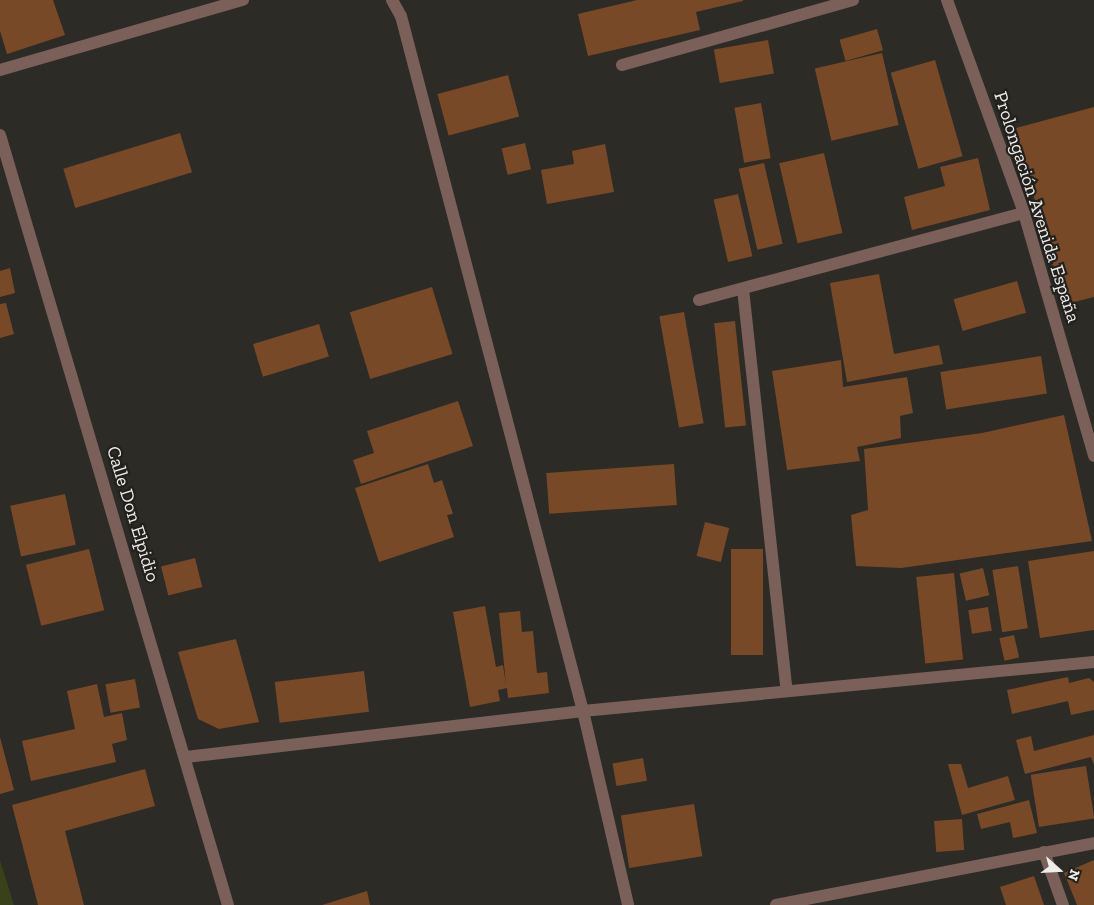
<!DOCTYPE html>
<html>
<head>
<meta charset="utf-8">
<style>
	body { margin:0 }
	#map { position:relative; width:1094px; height:905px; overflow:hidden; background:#2c2b26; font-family:"Zilla Slab",serif }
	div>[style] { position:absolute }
	.green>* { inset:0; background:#384118 }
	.building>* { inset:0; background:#784926; transform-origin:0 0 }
	.service>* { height:12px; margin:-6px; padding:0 6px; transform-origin:6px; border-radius:6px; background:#7a6059 }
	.minor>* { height:12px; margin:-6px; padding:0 6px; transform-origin:6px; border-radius:6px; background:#7a6059 }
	span { translate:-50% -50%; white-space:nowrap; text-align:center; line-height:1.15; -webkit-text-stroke:4.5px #23211d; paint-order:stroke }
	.street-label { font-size:19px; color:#eeedea }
	.north { position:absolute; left:1034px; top:845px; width:50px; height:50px; -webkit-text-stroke:4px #23211d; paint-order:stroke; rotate:109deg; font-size:14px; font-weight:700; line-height:20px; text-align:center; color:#eeedea }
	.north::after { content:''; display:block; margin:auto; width:18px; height:22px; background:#eeedea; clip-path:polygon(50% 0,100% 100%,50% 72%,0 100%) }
</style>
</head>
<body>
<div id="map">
	<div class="green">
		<div style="clip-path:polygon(0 860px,14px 905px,0 905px)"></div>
	</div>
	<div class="building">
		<div style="clip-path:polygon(0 0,53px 0,65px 35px,7px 54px,0 31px)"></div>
		<div style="clip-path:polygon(637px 0,743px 0,743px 1px,696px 12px,700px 30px,588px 56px,578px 14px)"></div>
		<div style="left:877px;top:29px;width:22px;height:39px;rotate:74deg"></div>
		<div style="left:768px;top:40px;width:34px;height:55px;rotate:80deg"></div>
		<div style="left:882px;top:53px;width:74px;height:69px;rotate:77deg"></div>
		<div style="left:935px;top:60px;width:100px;height:46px;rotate:74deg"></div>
		<div style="left:508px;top:75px;width:43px;height:73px;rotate:75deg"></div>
		<div style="left:761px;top:103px;width:56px;height:27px;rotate:80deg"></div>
		<div style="clip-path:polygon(1094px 107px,1094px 297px,1062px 305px,1016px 128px)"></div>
		<div style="left:180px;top:133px;width:41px;height:122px;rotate:73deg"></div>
		<div style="left:525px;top:143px;width:27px;height:24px;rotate:77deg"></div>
		<div style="clip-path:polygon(605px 144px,614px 192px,547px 204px,541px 170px,574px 164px,572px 151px)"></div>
		<div style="left:824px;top:153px;width:82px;height:46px;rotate:77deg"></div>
		<div style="clip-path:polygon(978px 158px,990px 210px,912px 230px,904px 197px,945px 186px,940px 167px)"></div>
		<div style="left:764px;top:163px;width:83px;height:26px;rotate:77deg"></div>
		<div style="left:738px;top:194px;width:64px;height:25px;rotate:77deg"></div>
		<div style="clip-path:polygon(10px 268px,15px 293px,0 297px,0 271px)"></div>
		<div style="clip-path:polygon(879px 274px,894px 354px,939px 345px,943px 364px,847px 382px,830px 283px)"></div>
		<div style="left:1017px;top:281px;width:33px;height:66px;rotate:74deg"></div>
		<div style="left:432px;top:287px;width:70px;height:86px;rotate:73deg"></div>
		<div style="clip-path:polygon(6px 303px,14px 334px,0 338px,0 304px)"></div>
		<div style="left:684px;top:312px;width:113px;height:25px;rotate:80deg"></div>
		<div style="left:735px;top:321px;width:105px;height:21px;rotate:84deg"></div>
		<div style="left:319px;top:324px;width:34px;height:69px;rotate:73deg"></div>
		<div style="left:1041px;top:356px;width:38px;height:102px;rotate:81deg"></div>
		<div style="clip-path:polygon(841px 360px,843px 387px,907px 377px,913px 413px,900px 416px,901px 438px,857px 447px,860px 461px,787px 470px,772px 371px)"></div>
		<div style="clip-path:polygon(458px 401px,473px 446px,361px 484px,353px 460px,374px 453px,367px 431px)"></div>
		<div style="clip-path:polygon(1064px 415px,1092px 541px,901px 568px,856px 566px,851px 515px,868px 510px,864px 449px,982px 433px)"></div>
		<div style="clip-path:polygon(428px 464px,434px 483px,442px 480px,453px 514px,447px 515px,454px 537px,379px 562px,355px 488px)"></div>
		<div style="left:674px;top:464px;width:41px;height:128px;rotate:86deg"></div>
		<div style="left:65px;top:494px;width:52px;height:56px;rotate:78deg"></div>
		<div style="left:705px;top:522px;width:25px;height:35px;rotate:14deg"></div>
		<div style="left:89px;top:549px;width:63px;height:65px;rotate:76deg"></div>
		<div style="left:731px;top:549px;width:32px;height:106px"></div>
		<div style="clip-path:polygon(1094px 551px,1094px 630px,1040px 638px,1028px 561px)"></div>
		<div style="left:195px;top:558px;width:30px;height:35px;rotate:76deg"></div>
		<div style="left:1018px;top:566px;width:63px;height:26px;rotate:81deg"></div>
		<div style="left:983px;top:568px;width:28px;height:24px;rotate:77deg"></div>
		<div style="left:954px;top:573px;width:87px;height:38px;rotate:84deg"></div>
		<div style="clip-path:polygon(485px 606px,496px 667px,503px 665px,506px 685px,499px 613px,520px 611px,522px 632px,533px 631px,537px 673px,547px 672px,549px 693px,508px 698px,507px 688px,498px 690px,500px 701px,470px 707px,453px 612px)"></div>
		<div style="left:988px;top:607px;width:24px;height:20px;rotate:81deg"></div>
		<div style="left:1014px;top:635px;width:23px;height:15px;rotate:77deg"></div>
		<div style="clip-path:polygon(236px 639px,259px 722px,219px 729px,198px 719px,178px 652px)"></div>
		<div style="left:364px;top:671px;width:41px;height:90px;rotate:83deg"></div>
		<div style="clip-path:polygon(1068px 677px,1069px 683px,1089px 678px,1094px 682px,1094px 710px,1071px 715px,1068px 701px,1012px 714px,1007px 690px)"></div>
		<div style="left:135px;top:679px;width:29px;height:30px;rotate:80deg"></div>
		<div style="clip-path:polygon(97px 684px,104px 717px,122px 713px,127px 740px,112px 744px,116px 762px,31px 781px,22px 741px,75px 729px,67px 691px)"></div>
		<div style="clip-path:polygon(1094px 735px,1094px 765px,1091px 757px,1025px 774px,1016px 740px,1031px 736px,1034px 751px)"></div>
		<div style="clip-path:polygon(0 737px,14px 790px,0 794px)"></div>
		<div style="left:643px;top:758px;width:23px;height:31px;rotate:80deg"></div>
		<div style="clip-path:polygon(948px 764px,961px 764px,968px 788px,1008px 776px,1015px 800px,962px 815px)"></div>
		<div style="left:1086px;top:766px;width:53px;height:56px;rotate:81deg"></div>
		<div style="clip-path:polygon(145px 769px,155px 806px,65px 831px,84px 905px,38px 905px,12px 805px)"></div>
		<div style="clip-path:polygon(1029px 800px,1037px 833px,1013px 838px,1010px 822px,981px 829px,977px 814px)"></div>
		<div style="left:694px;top:804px;width:53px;height:74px;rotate:81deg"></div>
		<div style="left:962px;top:819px;width:31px;height:28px;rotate:86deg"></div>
		<div style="clip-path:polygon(1094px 860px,1094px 905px,1077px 905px,1064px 873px)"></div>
		<div style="clip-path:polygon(1034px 876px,1044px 905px,1006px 905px,1000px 887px)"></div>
		<div style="clip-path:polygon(367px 891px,370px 905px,322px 905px)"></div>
	</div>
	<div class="service">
		<div style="left:622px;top:65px;width:240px;rotate:-15.7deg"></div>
		<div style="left:1044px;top:852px;width:56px;rotate:70.3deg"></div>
	</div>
	<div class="minor">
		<div style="left:392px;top:0;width:18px;rotate:61deg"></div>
		<div style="left:401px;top:16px;width:718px;rotate:75.33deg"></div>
		<div style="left:583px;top:711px;width:199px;rotate:76.9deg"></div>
		<div style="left:947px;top:0;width:226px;rotate:70.1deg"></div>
		<div style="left:1024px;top:213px;width:253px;rotate:73.9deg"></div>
		<div style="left:0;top:70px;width:253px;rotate:-16.1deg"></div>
		<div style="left:0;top:135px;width:803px;rotate:73.51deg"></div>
		<div style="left:743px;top:289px;width:404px;rotate:83.8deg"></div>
		<div style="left:699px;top:300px;width:336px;rotate:-15deg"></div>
		<div style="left:186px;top:757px;width:400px;rotate:-6.6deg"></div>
		<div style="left:583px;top:711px;width:513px;rotate:-5.48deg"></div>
		<div style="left:776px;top:905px;width:324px;rotate:-11deg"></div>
	</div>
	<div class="street-label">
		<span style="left:1037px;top:207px;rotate:72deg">Prolongación Avenida España</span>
		<span style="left:133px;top:514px;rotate:73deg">Calle Don Elpidio</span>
	</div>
	<div class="north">N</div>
</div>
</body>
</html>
